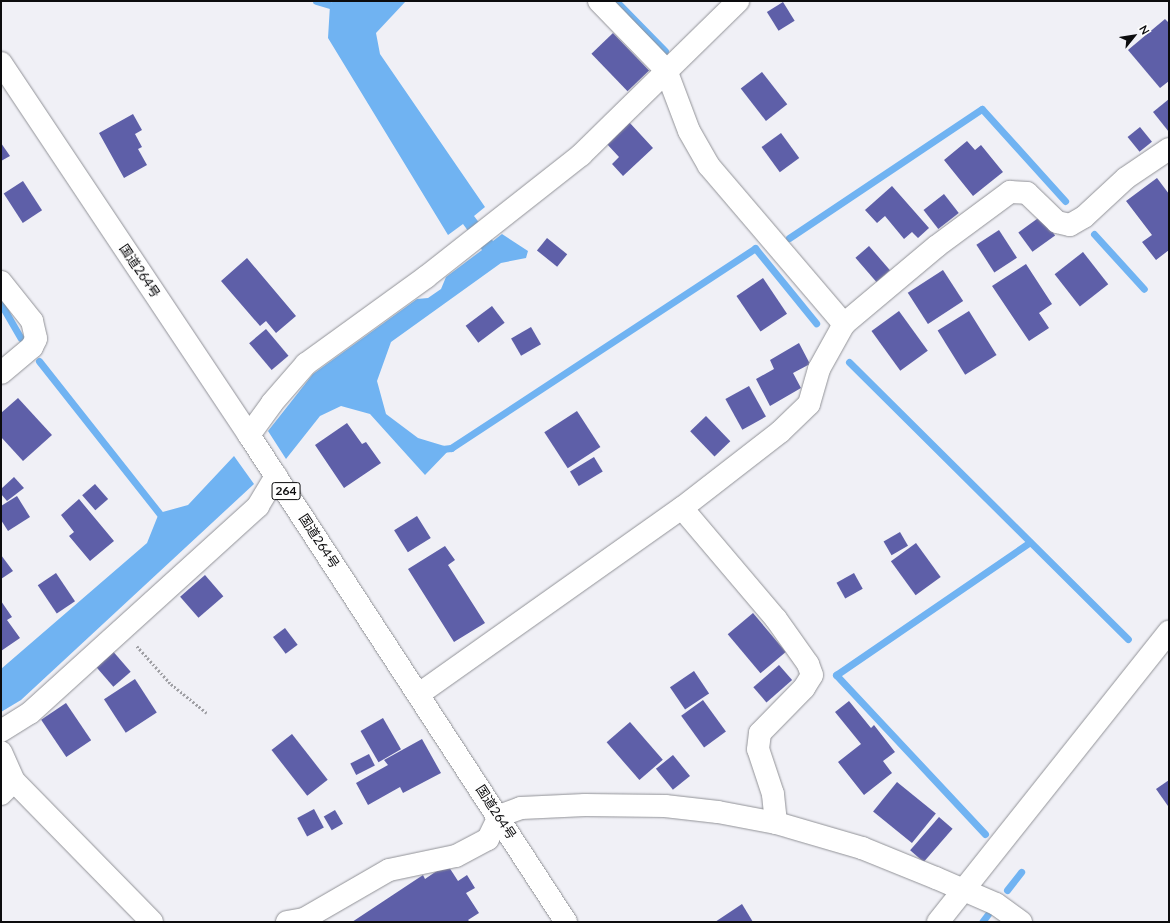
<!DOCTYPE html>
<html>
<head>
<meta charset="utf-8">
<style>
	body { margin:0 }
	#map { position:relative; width:1170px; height:923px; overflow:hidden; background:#f0f0f6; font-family:Lato,"Noto Sans JP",sans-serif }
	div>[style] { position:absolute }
	.water>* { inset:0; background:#70b3f2 }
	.stream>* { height:7px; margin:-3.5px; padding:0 3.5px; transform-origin:3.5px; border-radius:3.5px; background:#70b3f2 }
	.building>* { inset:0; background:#5e5fa8; transform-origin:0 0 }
	.path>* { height:2.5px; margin-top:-1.25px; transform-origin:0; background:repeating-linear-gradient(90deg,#9f9fa4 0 2px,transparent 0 4px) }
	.roads { filter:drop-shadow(0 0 1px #919297) drop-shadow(0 0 1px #919297) }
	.minor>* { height:22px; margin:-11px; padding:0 11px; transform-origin:11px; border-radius:11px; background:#fff }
	.tertiary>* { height:22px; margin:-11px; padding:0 11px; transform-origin:11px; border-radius:11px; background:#fff }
	.trunk>* { height:22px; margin:-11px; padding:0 11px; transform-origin:11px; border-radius:11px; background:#fff }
	span { translate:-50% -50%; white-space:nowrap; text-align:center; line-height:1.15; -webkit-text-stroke:3px #fefefe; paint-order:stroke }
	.shield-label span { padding:1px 3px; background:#fefefe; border:1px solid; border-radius:3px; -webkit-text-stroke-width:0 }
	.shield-label { font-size:12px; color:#0c0c0e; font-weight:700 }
	.street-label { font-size:13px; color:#0c0c0e }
	.frame { position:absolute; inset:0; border:2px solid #0c0c0e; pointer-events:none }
	.north { position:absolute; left:1114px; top:16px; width:40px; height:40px; -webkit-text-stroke:3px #fefefe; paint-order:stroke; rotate:60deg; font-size:11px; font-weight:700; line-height:16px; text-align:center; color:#0c0c0e }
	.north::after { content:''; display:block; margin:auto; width:14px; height:18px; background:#0c0c0e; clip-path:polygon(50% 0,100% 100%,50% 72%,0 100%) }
</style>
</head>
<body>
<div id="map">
	<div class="water">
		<div style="clip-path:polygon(333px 1px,406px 1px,376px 33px,380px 54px,485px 207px,474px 216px,493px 241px,502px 234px,528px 251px,526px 258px,501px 263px,391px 342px,377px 381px,386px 414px,418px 438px,451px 448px,425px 475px,370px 414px,341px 406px,320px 416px,286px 459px,268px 431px,313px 374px,417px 299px,428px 298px,441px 289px,446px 277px,482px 250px,463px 224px,448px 235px,328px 38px,330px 5px)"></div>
		<div style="clip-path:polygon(234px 456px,254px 484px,21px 700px,1px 712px,1px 669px,147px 543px,159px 513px,188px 505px)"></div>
	</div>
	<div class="stream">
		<div style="left:316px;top:1px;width:15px;rotate:16deg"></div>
		<div style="left:616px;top:1px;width:70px;rotate:45.6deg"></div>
		<div style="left:1094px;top:234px;width:74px;rotate:47.7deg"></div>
		<div style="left:789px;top:238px;width:232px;rotate:-33.8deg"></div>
		<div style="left:982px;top:109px;width:124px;rotate:47.9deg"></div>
		<div style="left:1px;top:304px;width:39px;rotate:60deg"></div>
		<div style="left:39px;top:361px;width:194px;rotate:51.7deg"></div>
		<div style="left:849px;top:362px;width:393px;rotate:44.8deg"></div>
		<div style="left:442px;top:449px;width:9px;rotate:-6deg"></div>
		<div style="left:451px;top:448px;width:364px;rotate:-33.3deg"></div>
		<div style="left:755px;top:248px;width:97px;rotate:50.9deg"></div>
		<div style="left:985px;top:834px;width:218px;rotate:-133.1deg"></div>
		<div style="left:836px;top:675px;width:235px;rotate:-34.4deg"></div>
		<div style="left:1007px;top:890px;width:23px;rotate:-52deg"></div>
		<div style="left:982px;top:922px;width:10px;rotate:-53deg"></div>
	</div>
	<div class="building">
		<div style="left:783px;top:2px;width:22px;height:19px;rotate:58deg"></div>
		<div style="clip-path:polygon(1165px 19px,1169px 23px,1169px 81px,1160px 88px,1128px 50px)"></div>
		<div style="left:613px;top:33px;width:52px;height:30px;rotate:46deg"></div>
		<div style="left:762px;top:72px;width:41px;height:27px;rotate:52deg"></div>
		<div style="clip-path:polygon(1169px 99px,1169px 132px,1153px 112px)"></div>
		<div style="clip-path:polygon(133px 114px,142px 130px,135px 134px,142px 147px,138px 149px,147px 165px,124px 178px,99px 133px)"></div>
		<div style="clip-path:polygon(629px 122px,653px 148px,623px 176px,612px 164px,619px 157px,606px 143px)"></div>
		<div style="left:1140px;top:127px;width:19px;height:16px;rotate:51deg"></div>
		<div style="left:781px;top:133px;width:31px;height:24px;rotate:54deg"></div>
		<div style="clip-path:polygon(967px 141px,975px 150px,981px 145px,1003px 172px,973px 196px,944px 160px)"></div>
		<div style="clip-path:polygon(1px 143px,10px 156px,1px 161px)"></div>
		<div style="clip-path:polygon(1157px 178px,1169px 194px,1169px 250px,1156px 260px,1142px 242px,1152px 235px,1126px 201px)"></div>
		<div style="left:23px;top:181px;width:35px;height:23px;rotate:57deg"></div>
		<div style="clip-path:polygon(892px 186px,929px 228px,918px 238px,912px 232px,904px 239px,885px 216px,877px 223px,865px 210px)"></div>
		<div style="left:944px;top:194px;width:24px;height:26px;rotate:52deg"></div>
		<div style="left:1041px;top:216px;width:24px;height:28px;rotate:54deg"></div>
		<div style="left:999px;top:230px;width:33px;height:27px;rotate:57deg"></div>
		<div style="left:547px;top:238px;width:26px;height:16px;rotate:39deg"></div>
		<div style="left:869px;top:246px;width:32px;height:18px;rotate:49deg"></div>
		<div style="left:1083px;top:252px;width:41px;height:36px;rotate:52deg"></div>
		<div style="clip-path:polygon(247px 258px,296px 316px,276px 333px,266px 321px,260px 326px,221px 281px)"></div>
		<div style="clip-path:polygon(1026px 264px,1052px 304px,1039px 313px,1049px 328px,1029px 341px,992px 286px)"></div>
		<div style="left:943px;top:270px;width:37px;height:42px;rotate:57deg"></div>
		<div style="left:763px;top:278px;width:43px;height:32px;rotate:56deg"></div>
		<div style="left:492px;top:306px;width:21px;height:33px;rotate:53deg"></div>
		<div style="left:899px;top:311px;width:49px;height:34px;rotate:54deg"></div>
		<div style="left:969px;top:311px;width:52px;height:37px;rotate:58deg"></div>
		<div style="left:531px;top:327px;width:20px;height:23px;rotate:60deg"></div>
		<div style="left:266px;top:329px;width:35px;height:22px;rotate:50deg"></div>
		<div style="clip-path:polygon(799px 343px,810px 364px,793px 373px,801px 388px,770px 406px,756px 379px,774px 369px,770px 360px)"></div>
		<div style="left:749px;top:386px;width:35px;height:27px;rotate:61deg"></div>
		<div style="clip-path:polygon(18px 398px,52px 435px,23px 461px,1px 437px,1px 413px)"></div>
		<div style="left:577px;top:411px;width:43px;height:39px;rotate:57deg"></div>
		<div style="left:706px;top:416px;width:35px;height:22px;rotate:46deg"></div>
		<div style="clip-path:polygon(347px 423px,362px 444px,366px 442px,381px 463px,344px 488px,315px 445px)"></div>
		<div style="left:594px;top:457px;width:17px;height:28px;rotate:59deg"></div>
		<div style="clip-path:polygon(14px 477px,24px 488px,7px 501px,1px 494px,1px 489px)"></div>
		<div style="left:95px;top:484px;width:20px;height:17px;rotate:49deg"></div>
		<div style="clip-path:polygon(17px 496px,30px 517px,8px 531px,1px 520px,1px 506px)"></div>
		<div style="clip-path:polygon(79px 499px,114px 541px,90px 561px,69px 536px,74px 532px,61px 515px)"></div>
		<div style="left:417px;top:516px;width:26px;height:27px;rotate:58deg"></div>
		<div style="left:900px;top:532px;width:16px;height:19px;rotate:60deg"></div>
		<div style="left:916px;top:543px;width:42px;height:31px;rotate:54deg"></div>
		<div style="clip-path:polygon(445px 546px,455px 560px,448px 565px,485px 623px,454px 642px,408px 569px)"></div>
		<div style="clip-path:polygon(1px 555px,13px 571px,1px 579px)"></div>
		<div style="left:56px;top:573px;width:34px;height:22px;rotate:56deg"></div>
		<div style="left:854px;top:573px;width:18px;height:20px;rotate:61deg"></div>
		<div style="left:205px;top:575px;width:28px;height:33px;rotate:49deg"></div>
		<div style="clip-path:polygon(1px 601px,12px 617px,7px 620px,20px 638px,1px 651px)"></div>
		<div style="left:753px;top:613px;width:51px;height:33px;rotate:50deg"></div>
		<div style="left:285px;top:628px;width:21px;height:15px;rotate:53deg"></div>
		<div style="left:111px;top:649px;width:30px;height:23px;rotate:49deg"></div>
		<div style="left:779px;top:665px;width:20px;height:34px;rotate:49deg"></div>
		<div style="left:694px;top:671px;width:27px;height:29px;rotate:56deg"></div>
		<div style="left:135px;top:679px;width:40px;height:37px;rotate:57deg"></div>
		<div style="left:703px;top:700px;width:39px;height:27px;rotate:54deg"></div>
		<div style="clip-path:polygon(849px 701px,871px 728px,874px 725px,895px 752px,883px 761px,892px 773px,864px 795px,838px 762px,861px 744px,835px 712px)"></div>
		<div style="left:66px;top:703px;width:45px;height:30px;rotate:56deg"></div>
		<div style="left:383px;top:718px;width:36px;height:26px;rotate:60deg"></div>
		<div style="left:630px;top:722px;width:50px;height:31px;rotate:49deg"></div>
		<div style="left:292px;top:734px;width:58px;height:26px;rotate:52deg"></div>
		<div style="clip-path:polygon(422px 739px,441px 773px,403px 793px,400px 787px,368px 805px,356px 783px,388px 765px,384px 760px)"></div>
		<div style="left:369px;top:754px;width:13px;height:21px;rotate:63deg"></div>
		<div style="left:673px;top:755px;width:27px;height:22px;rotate:51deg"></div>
		<div style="clip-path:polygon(1169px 780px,1169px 806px,1168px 806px,1156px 789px)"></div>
		<div style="left:897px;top:782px;width:50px;height:38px;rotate:39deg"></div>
		<div style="left:314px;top:809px;width:21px;height:19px;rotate:62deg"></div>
		<div style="left:335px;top:810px;width:16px;height:13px;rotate:60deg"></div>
		<div style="left:939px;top:817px;width:18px;height:44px;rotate:41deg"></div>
		<div style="clip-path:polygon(447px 864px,458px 881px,467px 875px,475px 888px,466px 893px,479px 913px,468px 920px,470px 922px,352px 922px,423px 875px,425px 879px)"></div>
		<div style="clip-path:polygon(742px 904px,753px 922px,715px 922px)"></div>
	</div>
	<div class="path">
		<div style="left:137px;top:646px;width:51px;rotate:48.2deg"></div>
		<div style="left:171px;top:684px;width:46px;rotate:38.9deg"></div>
	</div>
	<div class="roads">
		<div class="minor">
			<div style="left:599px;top:1px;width:96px;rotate:45.8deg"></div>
			<div style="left:666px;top:70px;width:65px;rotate:69.3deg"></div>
			<div style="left:689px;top:131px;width:40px;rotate:60.3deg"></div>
			<div style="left:709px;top:166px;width:208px;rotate:49.5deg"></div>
			<div style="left:1px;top:282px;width:50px;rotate:51.5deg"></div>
			<div style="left:32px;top:321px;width:18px;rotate:77deg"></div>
			<div style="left:36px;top:339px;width:9px;rotate:117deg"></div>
			<div style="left:32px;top:347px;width:40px;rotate:140deg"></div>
			<div style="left:249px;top:435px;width:39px;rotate:-54deg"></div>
			<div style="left:272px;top:403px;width:52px;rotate:-48.9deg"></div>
			<div style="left:306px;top:364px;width:148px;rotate:-35.9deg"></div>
			<div style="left:426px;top:277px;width:197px;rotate:-38.2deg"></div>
			<div style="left:581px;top:155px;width:220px;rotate:-44.4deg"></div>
			<div style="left:419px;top:694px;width:322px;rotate:-35.3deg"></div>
			<div style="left:1px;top:731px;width:34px;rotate:-32deg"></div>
			<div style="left:30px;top:713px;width:308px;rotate:-42.2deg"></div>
			<div style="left:258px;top:506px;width:35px;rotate:-59deg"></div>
			<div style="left:1px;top:752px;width:32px;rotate:66deg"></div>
			<div style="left:14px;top:781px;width:197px;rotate:45.6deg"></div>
			<div style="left:1px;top:794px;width:18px;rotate:-45deg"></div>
			<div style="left:776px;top:823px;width:29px;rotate:-96deg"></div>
			<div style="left:773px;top:794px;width:47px;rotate:-108.4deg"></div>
			<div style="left:758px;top:749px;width:16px;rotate:-83deg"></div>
			<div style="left:760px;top:733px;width:63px;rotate:-45.6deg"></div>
			<div style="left:804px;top:688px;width:15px;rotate:-58deg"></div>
			<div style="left:812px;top:675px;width:12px;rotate:-110deg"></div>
			<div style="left:808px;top:664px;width:55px;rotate:-125.4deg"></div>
			<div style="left:776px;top:619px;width:145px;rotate:-130.3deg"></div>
			<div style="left:682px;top:508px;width:124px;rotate:-37.8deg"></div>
			<div style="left:780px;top:432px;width:40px;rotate:-44deg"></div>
			<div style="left:809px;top:404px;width:36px;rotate:-74deg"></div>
			<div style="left:819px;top:369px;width:51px;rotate:-60.9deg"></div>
			<div style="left:844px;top:324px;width:121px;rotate:-40deg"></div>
			<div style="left:937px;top:246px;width:91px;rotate:-36.5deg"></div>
			<div style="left:1010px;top:192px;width:17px;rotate:3deg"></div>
			<div style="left:1027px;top:193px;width:42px;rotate:44deg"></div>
			<div style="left:1057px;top:222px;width:13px;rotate:13deg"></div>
			<div style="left:1070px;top:225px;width:16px;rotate:-30deg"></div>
			<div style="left:1084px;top:217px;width:57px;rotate:-42.9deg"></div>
			<div style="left:1126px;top:178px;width:52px;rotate:-34deg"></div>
			<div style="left:287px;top:922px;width:17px;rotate:-10deg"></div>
			<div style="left:304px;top:919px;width:98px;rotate:-30deg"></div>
			<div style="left:389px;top:870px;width:68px;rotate:-11.8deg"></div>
			<div style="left:456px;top:856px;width:36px;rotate:-28deg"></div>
			<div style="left:488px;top:839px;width:25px;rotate:-64deg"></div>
			<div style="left:499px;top:816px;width:23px;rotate:-20deg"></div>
			<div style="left:521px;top:808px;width:64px;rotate:-2.7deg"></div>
			<div style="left:585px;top:805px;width:80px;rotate:0.7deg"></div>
			<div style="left:665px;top:806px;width:53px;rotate:6.5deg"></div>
			<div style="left:718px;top:812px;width:59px;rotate:10.7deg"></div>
			<div style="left:776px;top:823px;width:90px;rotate:16.2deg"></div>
			<div style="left:862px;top:848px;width:80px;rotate:22.1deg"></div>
			<div style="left:936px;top:878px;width:65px;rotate:23.4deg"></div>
			<div style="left:996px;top:904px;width:31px;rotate:36deg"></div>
		</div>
		<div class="tertiary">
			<div style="left:938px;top:922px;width:371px;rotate:-51.5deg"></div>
		</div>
		<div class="trunk">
			<div style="left:1px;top:63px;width:447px;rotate:56.3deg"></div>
			<div style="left:249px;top:435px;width:581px;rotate:56.94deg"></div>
		</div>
	</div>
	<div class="shield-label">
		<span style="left:286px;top:491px">264</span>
	</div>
	<div class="street-label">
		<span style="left:140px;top:271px;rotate:56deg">国道264号</span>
		<span style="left:319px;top:541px;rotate:57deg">国道264号</span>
		<span style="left:496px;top:812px;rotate:57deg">国道264号</span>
	</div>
	<div class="frame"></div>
	<div class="north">N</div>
</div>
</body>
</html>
